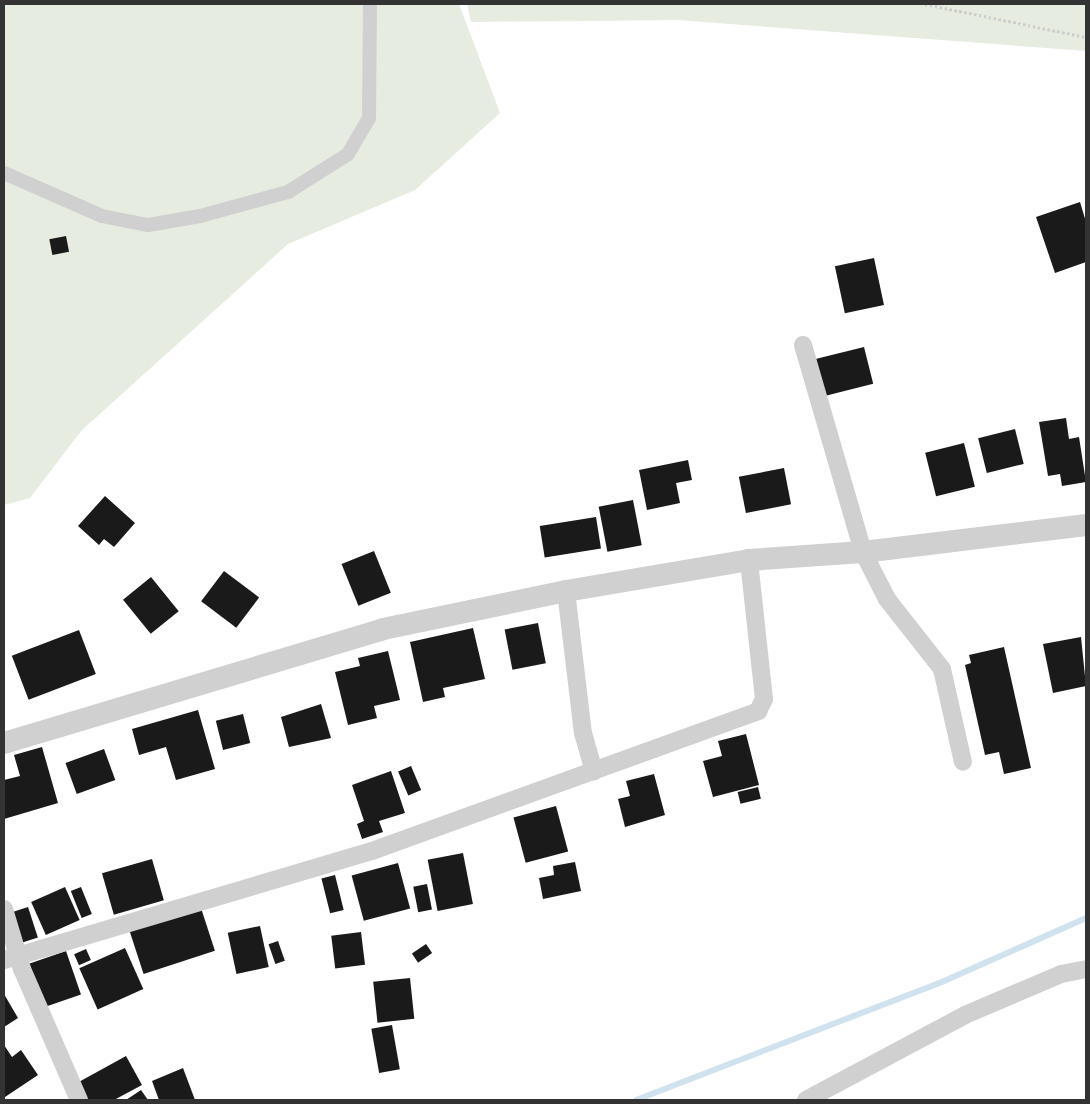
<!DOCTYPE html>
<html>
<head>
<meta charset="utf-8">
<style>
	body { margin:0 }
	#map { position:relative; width:1090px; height:1104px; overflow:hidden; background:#fff; font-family:"PT Sans Narrow",sans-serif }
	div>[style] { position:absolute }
	.green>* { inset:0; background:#e6ecdf }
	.stream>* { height:6px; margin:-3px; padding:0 3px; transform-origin:3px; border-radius:3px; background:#cfe2ee }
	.building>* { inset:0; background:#1a1a1a; transform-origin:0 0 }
	.path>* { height:3px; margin-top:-1.5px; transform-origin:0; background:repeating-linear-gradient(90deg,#cdcdcd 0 2.5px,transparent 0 5px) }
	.pedestrian>* { height:14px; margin:-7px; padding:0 7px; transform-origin:7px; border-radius:7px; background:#d0d0d0 }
	.minor>* { height:18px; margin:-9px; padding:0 9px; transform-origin:9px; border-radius:9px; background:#d0d0d0 }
	.tertiary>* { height:22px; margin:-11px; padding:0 11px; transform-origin:11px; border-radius:11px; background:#d0d0d0 }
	span { translate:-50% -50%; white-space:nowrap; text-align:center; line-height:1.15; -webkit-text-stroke:5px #fff; paint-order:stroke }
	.frame { position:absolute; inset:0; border:5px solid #333; pointer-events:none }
</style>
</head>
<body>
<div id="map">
	<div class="green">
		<div style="clip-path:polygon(4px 4px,459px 4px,500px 113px,415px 190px,288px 244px,81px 431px,30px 498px,4px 505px)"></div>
		<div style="clip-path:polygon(467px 4px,1086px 4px,1086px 51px,677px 20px,471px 22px)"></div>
	</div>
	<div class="stream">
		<div style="left:636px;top:1100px;width:330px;rotate:-21.1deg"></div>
		<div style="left:944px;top:981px;width:155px;rotate:-23.9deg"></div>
	</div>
	<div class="building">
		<div style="clip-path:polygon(1080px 202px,1086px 222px,1086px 262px,1055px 273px,1036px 217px)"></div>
		<div style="left:66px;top:236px;width:16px;height:17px;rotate:79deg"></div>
		<div style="left:874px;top:258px;width:48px;height:40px;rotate:78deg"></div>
		<div style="left:864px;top:347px;width:38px;height:52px;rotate:76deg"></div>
		<div style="clip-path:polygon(1066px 418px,1069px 439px,1079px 437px,1086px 482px,1062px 486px,1060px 474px,1048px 476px,1039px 422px)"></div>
		<div style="left:1015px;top:429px;width:36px;height:38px;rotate:76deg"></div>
		<div style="left:964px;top:443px;width:45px;height:40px;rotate:76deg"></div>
		<div style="clip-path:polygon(688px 460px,692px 480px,676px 483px,680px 503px,647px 510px,639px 470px)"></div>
		<div style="left:784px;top:468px;width:37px;height:46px;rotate:79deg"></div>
		<div style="clip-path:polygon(105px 496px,135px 523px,114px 547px,104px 539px,99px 545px,78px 526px)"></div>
		<div style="left:633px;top:500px;width:46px;height:35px;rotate:79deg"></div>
		<div style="left:596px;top:517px;width:32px;height:57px;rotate:81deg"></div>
		<div style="left:374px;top:551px;width:45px;height:35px;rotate:68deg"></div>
		<div style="left:224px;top:571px;width:44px;height:38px;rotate:37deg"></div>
		<div style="left:151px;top:577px;width:44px;height:36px;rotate:51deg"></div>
		<div style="left:538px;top:623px;width:41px;height:34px;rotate:79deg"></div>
		<div style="clip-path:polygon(473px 628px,485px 679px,443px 688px,445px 697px,423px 702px,410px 642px)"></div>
		<div style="left:79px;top:630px;width:47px;height:72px;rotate:69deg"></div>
		<div style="clip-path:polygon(1081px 637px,1086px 686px,1053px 693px,1043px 644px)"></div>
		<div style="clip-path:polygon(1004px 647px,1031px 768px,1004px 774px,999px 752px,985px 755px,965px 665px,971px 663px,969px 655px)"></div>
		<div style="clip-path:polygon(388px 651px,400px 700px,374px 706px,377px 718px,348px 725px,335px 672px,360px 666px,358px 658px)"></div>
		<div style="clip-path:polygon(321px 704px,331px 738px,289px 747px,281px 717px)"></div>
		<div style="clip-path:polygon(198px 710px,215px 769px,176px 780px,166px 747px,139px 755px,132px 729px)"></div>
		<div style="left:243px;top:714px;width:30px;height:28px;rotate:76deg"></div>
		<div style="clip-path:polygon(746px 734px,759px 785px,713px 797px,703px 761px,722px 756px,718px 741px)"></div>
		<div style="clip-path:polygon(42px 747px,58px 803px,4px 819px,4px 780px,20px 776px,14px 755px)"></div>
		<div style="left:104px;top:749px;width:33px;height:41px;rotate:70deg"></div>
		<div style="left:411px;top:766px;width:26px;height:14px;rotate:67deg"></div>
		<div style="clip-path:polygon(391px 771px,405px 813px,379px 821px,383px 832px,362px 839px,357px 824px,364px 821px,352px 785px)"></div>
		<div style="clip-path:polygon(654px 774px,665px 815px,625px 827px,618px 799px,630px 796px,626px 781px)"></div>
		<div style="left:758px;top:787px;width:12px;height:21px;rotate:76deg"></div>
		<div style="left:556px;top:806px;width:47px;height:44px;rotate:75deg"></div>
		<div style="left:463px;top:853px;width:52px;height:36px;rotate:79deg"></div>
		<div style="left:152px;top:859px;width:43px;height:52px;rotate:74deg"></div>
		<div style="clip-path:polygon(575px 862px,581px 891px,543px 899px,539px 878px,554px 875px,553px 866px)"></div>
		<div style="left:398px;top:863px;width:47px;height:48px;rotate:75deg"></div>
		<div style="left:335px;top:875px;width:36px;height:14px;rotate:76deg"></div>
		<div style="left:427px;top:884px;width:26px;height:14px;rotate:79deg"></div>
		<div style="left:65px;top:887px;width:36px;height:37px;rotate:66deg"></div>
		<div style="left:81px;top:887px;width:29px;height:11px;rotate:68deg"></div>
		<div style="left:28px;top:907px;width:32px;height:17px;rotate:72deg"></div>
		<div style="left:201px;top:908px;width:45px;height:75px;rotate:72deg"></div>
		<div style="left:260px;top:926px;width:42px;height:33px;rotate:78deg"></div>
		<div style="left:361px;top:932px;width:33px;height:30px;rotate:83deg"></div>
		<div style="left:278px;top:941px;width:21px;height:10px;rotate:71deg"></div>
		<div style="left:426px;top:944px;width:11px;height:17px;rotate:56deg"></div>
		<div style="left:125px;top:948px;width:45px;height:50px;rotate:66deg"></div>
		<div style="left:86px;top:949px;width:12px;height:13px;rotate:66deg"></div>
		<div style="left:66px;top:951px;width:46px;height:43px;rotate:71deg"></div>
		<div style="left:410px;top:978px;width:41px;height:37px;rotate:84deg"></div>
		<div style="clip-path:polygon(4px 994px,18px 1018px,4px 1027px)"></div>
		<div style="left:392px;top:1025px;width:45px;height:21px;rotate:80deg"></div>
		<div style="clip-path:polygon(4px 1045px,12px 1057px,21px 1050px,38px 1075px,5px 1097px)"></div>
		<div style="clip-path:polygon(126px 1056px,142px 1085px,114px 1100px,86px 1100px,77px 1083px)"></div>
		<div style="clip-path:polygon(183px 1068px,195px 1100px,159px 1100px,152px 1081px)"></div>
		<div style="clip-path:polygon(141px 1090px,148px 1100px,126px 1100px)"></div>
	</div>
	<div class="path">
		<div style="left:925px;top:4px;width:164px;rotate:11.6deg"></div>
	</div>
	<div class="pedestrian">
		<div style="left:4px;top:173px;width:107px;rotate:23.7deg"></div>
		<div style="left:102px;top:216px;width:47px;rotate:11.1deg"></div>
		<div style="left:148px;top:225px;width:53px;rotate:-9.8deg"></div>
		<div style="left:200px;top:216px;width:91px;rotate:-15.3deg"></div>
		<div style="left:288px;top:192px;width:71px;rotate:-32.3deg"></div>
		<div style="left:348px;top:154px;width:42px;rotate:-59.7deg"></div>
		<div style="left:369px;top:118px;width:114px;rotate:-89.5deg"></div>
	</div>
	<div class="minor">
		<div style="left:803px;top:345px;width:216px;rotate:73.8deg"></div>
		<div style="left:863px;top:552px;width:53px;rotate:62.9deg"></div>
		<div style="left:887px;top:599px;width:89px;rotate:51.8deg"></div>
		<div style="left:942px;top:669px;width:95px;rotate:77.3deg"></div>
		<div style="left:566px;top:591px;width:143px;rotate:83.2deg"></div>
		<div style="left:583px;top:733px;width:40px;rotate:74deg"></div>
		<div style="left:4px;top:909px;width:63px;rotate:73.3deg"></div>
		<div style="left:22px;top:969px;width:143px;rotate:66.5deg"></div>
		<div style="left:4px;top:960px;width:384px;rotate:-16.5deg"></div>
		<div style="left:372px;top:851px;width:411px;rotate:-19.9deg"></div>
		<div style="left:758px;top:711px;width:13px;rotate:-63deg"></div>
		<div style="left:764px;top:699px;width:140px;rotate:-96.2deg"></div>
		<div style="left:806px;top:1100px;width:180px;rotate:-28.1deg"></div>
		<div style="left:965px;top:1015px;width:104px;rotate:-23.1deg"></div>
		<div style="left:1061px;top:974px;width:25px;rotate:-11deg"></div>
	</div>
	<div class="tertiary">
		<div style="left:4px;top:743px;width:396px;rotate:-16.7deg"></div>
		<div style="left:383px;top:629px;width:187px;rotate:-11.7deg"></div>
		<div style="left:566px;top:591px;width:186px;rotate:-9.6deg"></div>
		<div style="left:749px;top:560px;width:114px;rotate:-4deg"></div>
		<div style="left:863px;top:552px;width:225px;rotate:-6.9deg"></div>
	</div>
	<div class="frame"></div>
</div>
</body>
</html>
